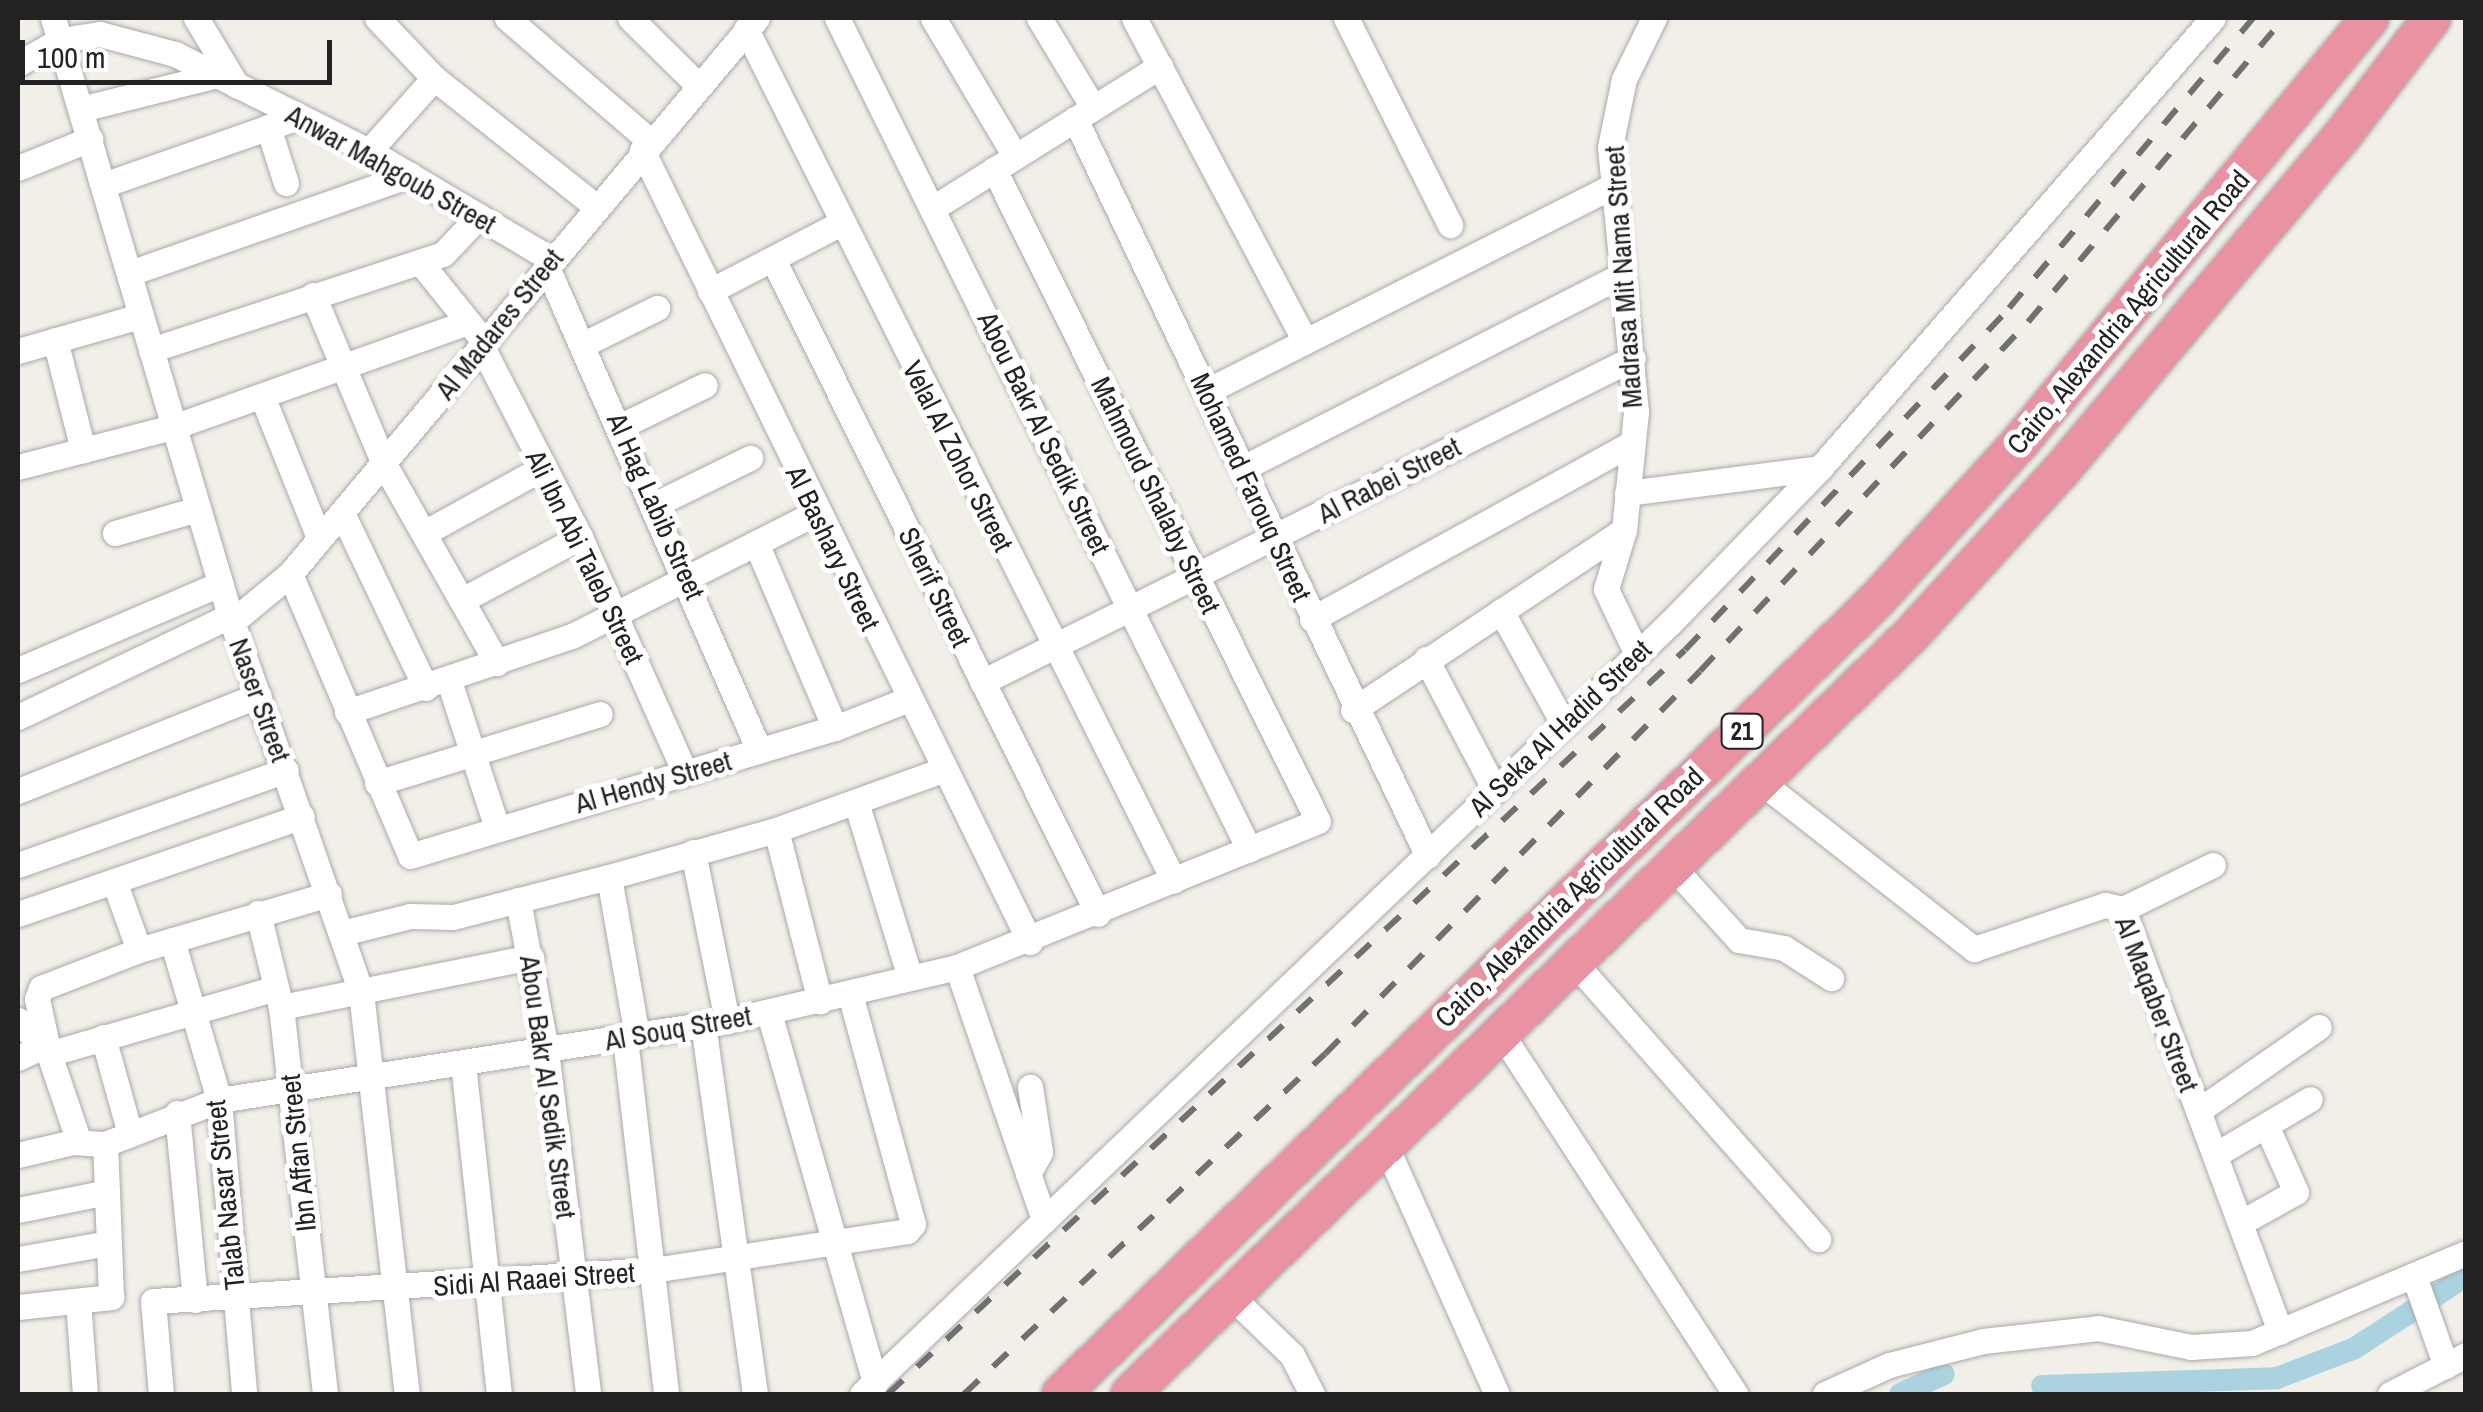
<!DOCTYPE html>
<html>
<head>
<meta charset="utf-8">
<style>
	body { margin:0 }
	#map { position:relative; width:2483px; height:1412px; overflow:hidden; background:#f2efe9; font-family:"Archivo Narrow",sans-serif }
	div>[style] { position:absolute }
	.canal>* { height:22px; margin:-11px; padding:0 11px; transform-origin:11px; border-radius:11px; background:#aad3df }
	.roads { filter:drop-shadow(0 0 2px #a9a9a9) drop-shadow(0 0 2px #a9a9a9) }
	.minor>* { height:25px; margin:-12.5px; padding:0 12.5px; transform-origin:12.5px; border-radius:12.5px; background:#fff }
	.highway>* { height:38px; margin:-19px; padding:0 19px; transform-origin:19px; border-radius:19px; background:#e892a2 }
	.rail>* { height:6px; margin-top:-3px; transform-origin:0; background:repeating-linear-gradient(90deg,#707070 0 20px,transparent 0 40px) }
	span { translate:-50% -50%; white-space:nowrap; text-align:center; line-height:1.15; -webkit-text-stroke:10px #fff; paint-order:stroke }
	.shield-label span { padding:2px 8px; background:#fff; border:2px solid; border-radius:8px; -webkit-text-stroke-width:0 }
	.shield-label { font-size:25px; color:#222; font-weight:700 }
	.street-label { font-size:28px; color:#222 }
	.frame { position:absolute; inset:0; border:20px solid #222; pointer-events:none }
	.scale { position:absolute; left:20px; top:40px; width:312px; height:45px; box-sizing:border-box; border:5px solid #222; border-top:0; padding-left:12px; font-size:30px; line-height:35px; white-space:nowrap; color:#222; -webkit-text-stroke:8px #fff; paint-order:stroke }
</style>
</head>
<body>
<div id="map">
	<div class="canal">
		<div style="left:2042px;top:1386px;width:235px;rotate:-1.9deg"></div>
		<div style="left:2277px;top:1378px;width:84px;rotate:-21deg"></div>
		<div style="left:2355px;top:1348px;width:132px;rotate:-33deg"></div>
		<div style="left:1900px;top:1394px;width:48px;rotate:-24.4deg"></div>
	</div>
	<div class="roads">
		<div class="minor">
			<div style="left:53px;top:18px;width:624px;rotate:73.51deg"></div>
			<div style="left:230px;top:616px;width:398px;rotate:70.8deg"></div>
			<div style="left:361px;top:992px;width:405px;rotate:83.5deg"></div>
			<div style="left:196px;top:18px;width:79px;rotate:58.9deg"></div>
			<div style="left:377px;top:18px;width:83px;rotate:46.5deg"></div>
			<div style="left:434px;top:78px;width:208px;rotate:38.4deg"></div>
			<div style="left:507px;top:18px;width:189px;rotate:40.7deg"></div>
			<div style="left:630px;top:18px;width:93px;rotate:44.6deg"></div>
			<div style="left:837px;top:18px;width:928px;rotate:63.63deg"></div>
			<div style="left:933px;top:18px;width:161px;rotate:59.3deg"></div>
			<div style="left:1039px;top:18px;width:104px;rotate:58.8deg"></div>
			<div style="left:1134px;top:18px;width:365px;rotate:62.1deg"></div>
			<div style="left:1346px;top:18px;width:232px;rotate:63.3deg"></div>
			<div style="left:746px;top:29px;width:953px;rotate:63.33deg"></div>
			<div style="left:18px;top:64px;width:48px;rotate:-29.7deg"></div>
			<div style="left:60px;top:40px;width:40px;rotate:-8.5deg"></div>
			<div style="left:100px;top:34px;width:78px;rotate:14.9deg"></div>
			<div style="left:175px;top:54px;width:217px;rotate:26.6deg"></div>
			<div style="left:369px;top:151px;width:212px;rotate:30.7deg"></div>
			<div style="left:81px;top:109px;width:140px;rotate:-14deg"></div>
			<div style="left:1075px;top:119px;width:817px;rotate:64.41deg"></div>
			<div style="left:268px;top:127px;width:59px;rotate:72.2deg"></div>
			<div style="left:642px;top:150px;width:882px;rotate:63.9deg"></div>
			<div style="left:369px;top:151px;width:98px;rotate:-48.3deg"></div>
			<div style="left:18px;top:168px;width:78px;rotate:-21.9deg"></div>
			<div style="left:103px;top:185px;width:207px;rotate:-19.2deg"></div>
			<div style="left:933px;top:208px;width:268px;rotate:-32deg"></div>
			<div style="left:773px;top:259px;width:731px;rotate:63.61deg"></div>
			<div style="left:420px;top:262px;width:92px;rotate:51.1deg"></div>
			<div style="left:546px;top:265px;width:530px;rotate:66.29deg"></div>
			<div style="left:130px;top:273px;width:297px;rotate:-19.3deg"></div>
			<div style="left:710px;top:291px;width:148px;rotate:-27.4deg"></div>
			<div style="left:313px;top:295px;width:183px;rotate:67.2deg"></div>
			<div style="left:384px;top:464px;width:229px;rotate:60.4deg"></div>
			<div style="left:55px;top:340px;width:114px;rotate:75.7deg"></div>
			<div style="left:481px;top:345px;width:216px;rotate:62.7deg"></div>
			<div style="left:580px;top:537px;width:256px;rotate:66deg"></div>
			<div style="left:582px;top:345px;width:84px;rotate:-26.3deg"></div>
			<div style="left:151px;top:350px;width:307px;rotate:-18.2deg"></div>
			<div style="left:443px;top:254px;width:52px;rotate:-46.5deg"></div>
			<div style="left:18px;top:351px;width:127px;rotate:-16deg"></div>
			<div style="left:1207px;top:391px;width:452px;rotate:-26.8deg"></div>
			<div style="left:262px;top:396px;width:153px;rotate:68.1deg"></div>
			<div style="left:621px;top:426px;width:93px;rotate:-26deg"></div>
			<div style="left:18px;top:467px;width:160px;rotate:-14.5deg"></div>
			<div style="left:173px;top:427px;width:313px;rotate:-19.6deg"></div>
			<div style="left:1243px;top:468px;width:421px;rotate:-27deg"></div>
			<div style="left:1627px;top:493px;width:195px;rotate:-7.4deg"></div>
			<div style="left:656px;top:504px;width:105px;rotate:-26.1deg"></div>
			<div style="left:342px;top:513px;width:194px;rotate:64.4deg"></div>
			<div style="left:115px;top:533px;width:85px;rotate:-16.3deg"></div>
			<div style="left:424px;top:533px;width:137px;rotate:-28.8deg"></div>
			<div style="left:756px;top:543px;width:201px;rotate:66.9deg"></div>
			<div style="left:290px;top:574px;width:306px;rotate:66.9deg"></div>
			<div style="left:410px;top:856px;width:444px;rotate:-16.8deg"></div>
			<div style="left:835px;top:728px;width:79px;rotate:-21.4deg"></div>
			<div style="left:462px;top:600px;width:134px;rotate:-28.1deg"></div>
			<div style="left:1501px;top:611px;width:128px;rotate:61deg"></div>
			<div style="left:1312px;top:619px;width:365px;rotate:-28.8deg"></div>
			<div style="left:232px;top:622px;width:75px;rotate:-39.6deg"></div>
			<div style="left:290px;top:574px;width:726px;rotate:-49.97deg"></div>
			<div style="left:1637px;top:654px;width:72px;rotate:-115.5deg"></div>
			<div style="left:1606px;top:589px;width:62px;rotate:-73deg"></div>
			<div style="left:1624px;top:530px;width:119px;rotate:-84.2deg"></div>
			<div style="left:1636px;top:412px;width:266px;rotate:-95.6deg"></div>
			<div style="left:1610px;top:147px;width:69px;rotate:-78.4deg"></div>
			<div style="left:1624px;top:79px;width:68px;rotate:-63.8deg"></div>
			<div style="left:1426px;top:659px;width:148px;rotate:62.2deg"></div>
			<div style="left:18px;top:670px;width:220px;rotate:-23.1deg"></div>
			<div style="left:449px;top:681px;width:155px;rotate:71.9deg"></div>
			<div style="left:982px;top:682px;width:727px;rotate:-26.46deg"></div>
			<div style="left:1353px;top:710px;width:325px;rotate:-33.6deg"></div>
			<div style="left:347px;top:712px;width:237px;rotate:-18.7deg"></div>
			<div style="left:572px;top:636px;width:272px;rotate:-26.8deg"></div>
			<div style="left:18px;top:717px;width:235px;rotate:-25.5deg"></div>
			<div style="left:1761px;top:782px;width:271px;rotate:38.1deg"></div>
			<div style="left:1974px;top:949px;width:138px;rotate:-18.6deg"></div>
			<div style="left:2105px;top:905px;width:18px;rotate:13deg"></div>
			<div style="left:2123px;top:909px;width:451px;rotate:69.6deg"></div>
			<div style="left:377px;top:783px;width:233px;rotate:-17.2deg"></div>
			<div style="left:18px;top:791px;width:259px;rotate:-21.7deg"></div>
			<div style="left:856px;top:802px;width:184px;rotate:72.9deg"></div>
			<div style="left:776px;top:830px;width:177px;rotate:75.6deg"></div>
			<div style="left:693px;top:852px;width:172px;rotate:78.6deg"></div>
			<div style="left:18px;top:865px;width:284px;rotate:-19.5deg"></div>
			<div style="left:1672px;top:866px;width:100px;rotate:47.8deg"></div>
			<div style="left:1739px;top:940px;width:46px;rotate:10.1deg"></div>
			<div style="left:1784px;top:948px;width:56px;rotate:32.6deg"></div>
			<div style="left:609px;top:877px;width:161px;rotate:80deg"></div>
			<div style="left:114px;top:881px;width:73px;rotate:70.1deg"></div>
			<div style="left:518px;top:900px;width:153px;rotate:79.4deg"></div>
			<div style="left:546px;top:1050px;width:347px;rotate:83deg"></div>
			<div style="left:2123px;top:909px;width:100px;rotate:-26.1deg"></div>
			<div style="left:258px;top:913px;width:97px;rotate:76.3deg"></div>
			<div style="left:281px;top:1007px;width:389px;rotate:83.5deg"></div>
			<div style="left:18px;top:914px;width:300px;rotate:-19deg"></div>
			<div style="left:342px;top:933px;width:70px;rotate:-14deg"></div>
			<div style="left:410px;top:916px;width:43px;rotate:1.3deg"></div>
			<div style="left:453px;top:917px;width:161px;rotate:-14.4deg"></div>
			<div style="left:609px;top:877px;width:173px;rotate:-15.7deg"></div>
			<div style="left:776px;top:830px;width:177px;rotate:-19.8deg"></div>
			<div style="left:172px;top:940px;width:167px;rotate:73.6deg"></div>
			<div style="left:219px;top:1100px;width:295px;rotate:85.1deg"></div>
			<div style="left:1573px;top:961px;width:371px;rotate:48.6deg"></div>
			<div style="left:957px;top:967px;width:268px;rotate:71deg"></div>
			<div style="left:276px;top:988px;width:236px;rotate:163.8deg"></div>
			<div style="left:49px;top:1054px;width:56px;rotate:-102.3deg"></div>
			<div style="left:37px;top:999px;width:12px;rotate:-70deg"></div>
			<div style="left:41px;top:988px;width:105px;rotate:-21.2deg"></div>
			<div style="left:139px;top:950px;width:198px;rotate:-16.4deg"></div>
			<div style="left:281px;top:1007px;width:255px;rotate:-11.3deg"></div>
			<div style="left:769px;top:1013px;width:385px;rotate:74deg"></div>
			<div style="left:18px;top:1020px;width:46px;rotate:47.6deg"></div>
			<div style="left:49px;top:1054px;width:93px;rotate:71.2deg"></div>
			<div style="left:703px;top:1024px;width:374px;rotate:82deg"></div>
			<div style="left:1499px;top:1030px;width:434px;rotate:57deg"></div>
			<div style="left:103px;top:1037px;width:101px;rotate:74.4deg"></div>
			<div style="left:625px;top:1038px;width:358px;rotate:83.4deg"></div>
			<div style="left:18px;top:1058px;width:26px;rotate:-25deg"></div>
			<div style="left:463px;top:1063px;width:333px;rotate:83.8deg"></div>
			<div style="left:2198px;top:1111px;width:147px;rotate:-34.8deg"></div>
			<div style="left:177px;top:1113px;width:188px;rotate:84.5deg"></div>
			<div style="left:1385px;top:1144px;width:274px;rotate:65.9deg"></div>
			<div style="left:18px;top:1155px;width:57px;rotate:-13.3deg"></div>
			<div style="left:73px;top:1142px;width:32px;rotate:4deg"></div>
			<div style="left:105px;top:1144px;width:122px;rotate:-21.1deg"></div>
			<div style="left:219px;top:1100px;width:514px;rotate:-8.84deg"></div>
			<div style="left:727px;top:1021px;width:236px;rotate:-13.2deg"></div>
			<div style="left:957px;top:967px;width:389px;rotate:-22deg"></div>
			<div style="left:1318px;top:821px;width:728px;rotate:-116.42deg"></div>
			<div style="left:2215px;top:1155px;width:110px;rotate:-30.5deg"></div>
			<div style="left:1028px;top:1174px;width:25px;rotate:-61deg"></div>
			<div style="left:1040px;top:1152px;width:66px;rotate:-98.7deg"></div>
			<div style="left:18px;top:1210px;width:91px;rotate:-11.4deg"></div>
			<div style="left:2240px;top:1223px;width:64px;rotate:-29deg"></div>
			<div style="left:2296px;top:1192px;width:73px;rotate:-114.1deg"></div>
			<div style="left:18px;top:1259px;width:92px;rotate:-10deg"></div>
			<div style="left:2415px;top:1279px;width:92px;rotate:70.4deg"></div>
			<div style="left:1232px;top:1297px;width:83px;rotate:44deg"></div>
			<div style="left:1292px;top:1355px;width:44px;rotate:62.9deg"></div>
			<div style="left:78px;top:1301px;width:93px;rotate:85.7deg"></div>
			<div style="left:18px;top:1307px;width:94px;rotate:-6.1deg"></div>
			<div style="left:111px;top:1297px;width:153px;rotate:-92.2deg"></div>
			<div style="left:161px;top:1394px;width:93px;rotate:-94.9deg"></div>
			<div style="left:153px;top:1301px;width:501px;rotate:-3.55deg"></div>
			<div style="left:653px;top:1270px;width:257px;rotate:-8.7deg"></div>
			<div style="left:907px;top:1231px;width:9px;rotate:-49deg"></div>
			<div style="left:913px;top:1224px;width:238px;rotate:-105.3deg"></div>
			<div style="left:862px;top:1394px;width:1117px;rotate:-43.66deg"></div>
			<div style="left:1670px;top:623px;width:216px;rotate:-45.9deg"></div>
			<div style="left:1820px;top:468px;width:597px;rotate:-48.87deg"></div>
			<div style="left:1825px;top:1394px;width:70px;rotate:-24.4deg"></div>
			<div style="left:1889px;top:1365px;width:97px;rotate:-14.3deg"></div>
			<div style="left:1983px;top:1341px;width:116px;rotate:-6.4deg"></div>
			<div style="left:2098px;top:1328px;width:95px;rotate:11.5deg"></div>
			<div style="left:2191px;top:1347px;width:61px;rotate:-3.8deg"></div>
			<div style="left:2252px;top:1343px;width:232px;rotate:-22.8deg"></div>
			<div style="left:2390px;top:1394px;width:85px;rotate:-27.2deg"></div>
		</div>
		<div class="highway">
			<div style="left:1061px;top:1394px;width:1139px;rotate:-44.22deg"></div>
			<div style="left:1877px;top:600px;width:215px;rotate:-47.8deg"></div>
			<div style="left:2021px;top:441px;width:548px;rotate:-50.48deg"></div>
			<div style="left:1130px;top:1394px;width:1089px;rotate:-44.18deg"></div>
			<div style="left:1911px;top:635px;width:221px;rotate:-47.6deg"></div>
			<div style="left:2060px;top:472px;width:439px;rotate:-50deg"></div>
			<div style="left:2342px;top:136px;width:148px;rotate:-52.7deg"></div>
		</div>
	</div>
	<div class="rail">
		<div style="left:888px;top:1394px;width:1090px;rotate:-43.03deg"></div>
		<div style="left:1685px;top:650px;width:471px;rotate:-46.5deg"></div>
		<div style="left:2009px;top:308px;width:379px;rotate:-49.9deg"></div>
		<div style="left:964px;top:1394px;width:496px;rotate:-43.3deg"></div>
		<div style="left:1325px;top:1054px;width:536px;rotate:-45.6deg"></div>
		<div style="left:1700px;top:671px;width:479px;rotate:-46.8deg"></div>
		<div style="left:2028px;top:322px;width:397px;rotate:-49.9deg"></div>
	</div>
	<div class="shield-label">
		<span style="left:1742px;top:731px">21</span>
	</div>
	<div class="street-label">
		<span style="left:391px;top:169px;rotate:29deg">Anwar Mahgoub Street</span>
		<span style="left:1623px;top:277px;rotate:-94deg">Madrasa Mit Nama Street</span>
		<span style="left:2128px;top:312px;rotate:-50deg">Cairo, Alexandria Agricultural Road</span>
		<span style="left:499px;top:324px;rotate:-51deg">Al Madares Street</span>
		<span style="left:1044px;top:433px;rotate:64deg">Abou Bakr Al Sedik Street</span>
		<span style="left:958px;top:456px;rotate:63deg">Velal Al Zohor Street</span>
		<span style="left:1389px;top:480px;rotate:-27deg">Al Rabei Street</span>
		<span style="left:1251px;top:487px;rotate:65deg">Mohamed Farouq Street</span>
		<span style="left:1156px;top:495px;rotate:64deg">Mahmoud Shalaby Street</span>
		<span style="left:656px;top:506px;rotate:66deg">Al Hag Labib Street</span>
		<span style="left:833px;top:548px;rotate:64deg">Al Bashary Street</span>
		<span style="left:585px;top:557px;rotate:64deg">Ali Ibn Abi Taleb Street</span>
		<span style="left:935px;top:587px;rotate:64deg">Sherif Street</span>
		<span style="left:260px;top:700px;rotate:70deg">Naser Street</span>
		<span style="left:1560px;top:728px;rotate:-44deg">Al Seka Al Hadid Street</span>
		<span style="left:653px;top:782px;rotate:-16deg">Al Hendy Street</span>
		<span style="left:1569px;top:897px;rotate:-44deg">Cairo, Alexandria Agricultural Road</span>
		<span style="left:2157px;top:1004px;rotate:69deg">Al Maqaber Street</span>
		<span style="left:678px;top:1028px;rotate:-10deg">Al Souq Street</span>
		<span style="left:548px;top:1087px;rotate:82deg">Abou Bakr Al Sedik Street</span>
		<span style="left:298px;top:1153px;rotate:-96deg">Ibn Affan Street</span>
		<span style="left:225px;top:1195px;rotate:-96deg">Talab Nasar Street</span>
		<span style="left:534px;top:1279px;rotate:-4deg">Sidi Al Raaei Street</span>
	</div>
	<div class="frame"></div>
	<div class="scale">100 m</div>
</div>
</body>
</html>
